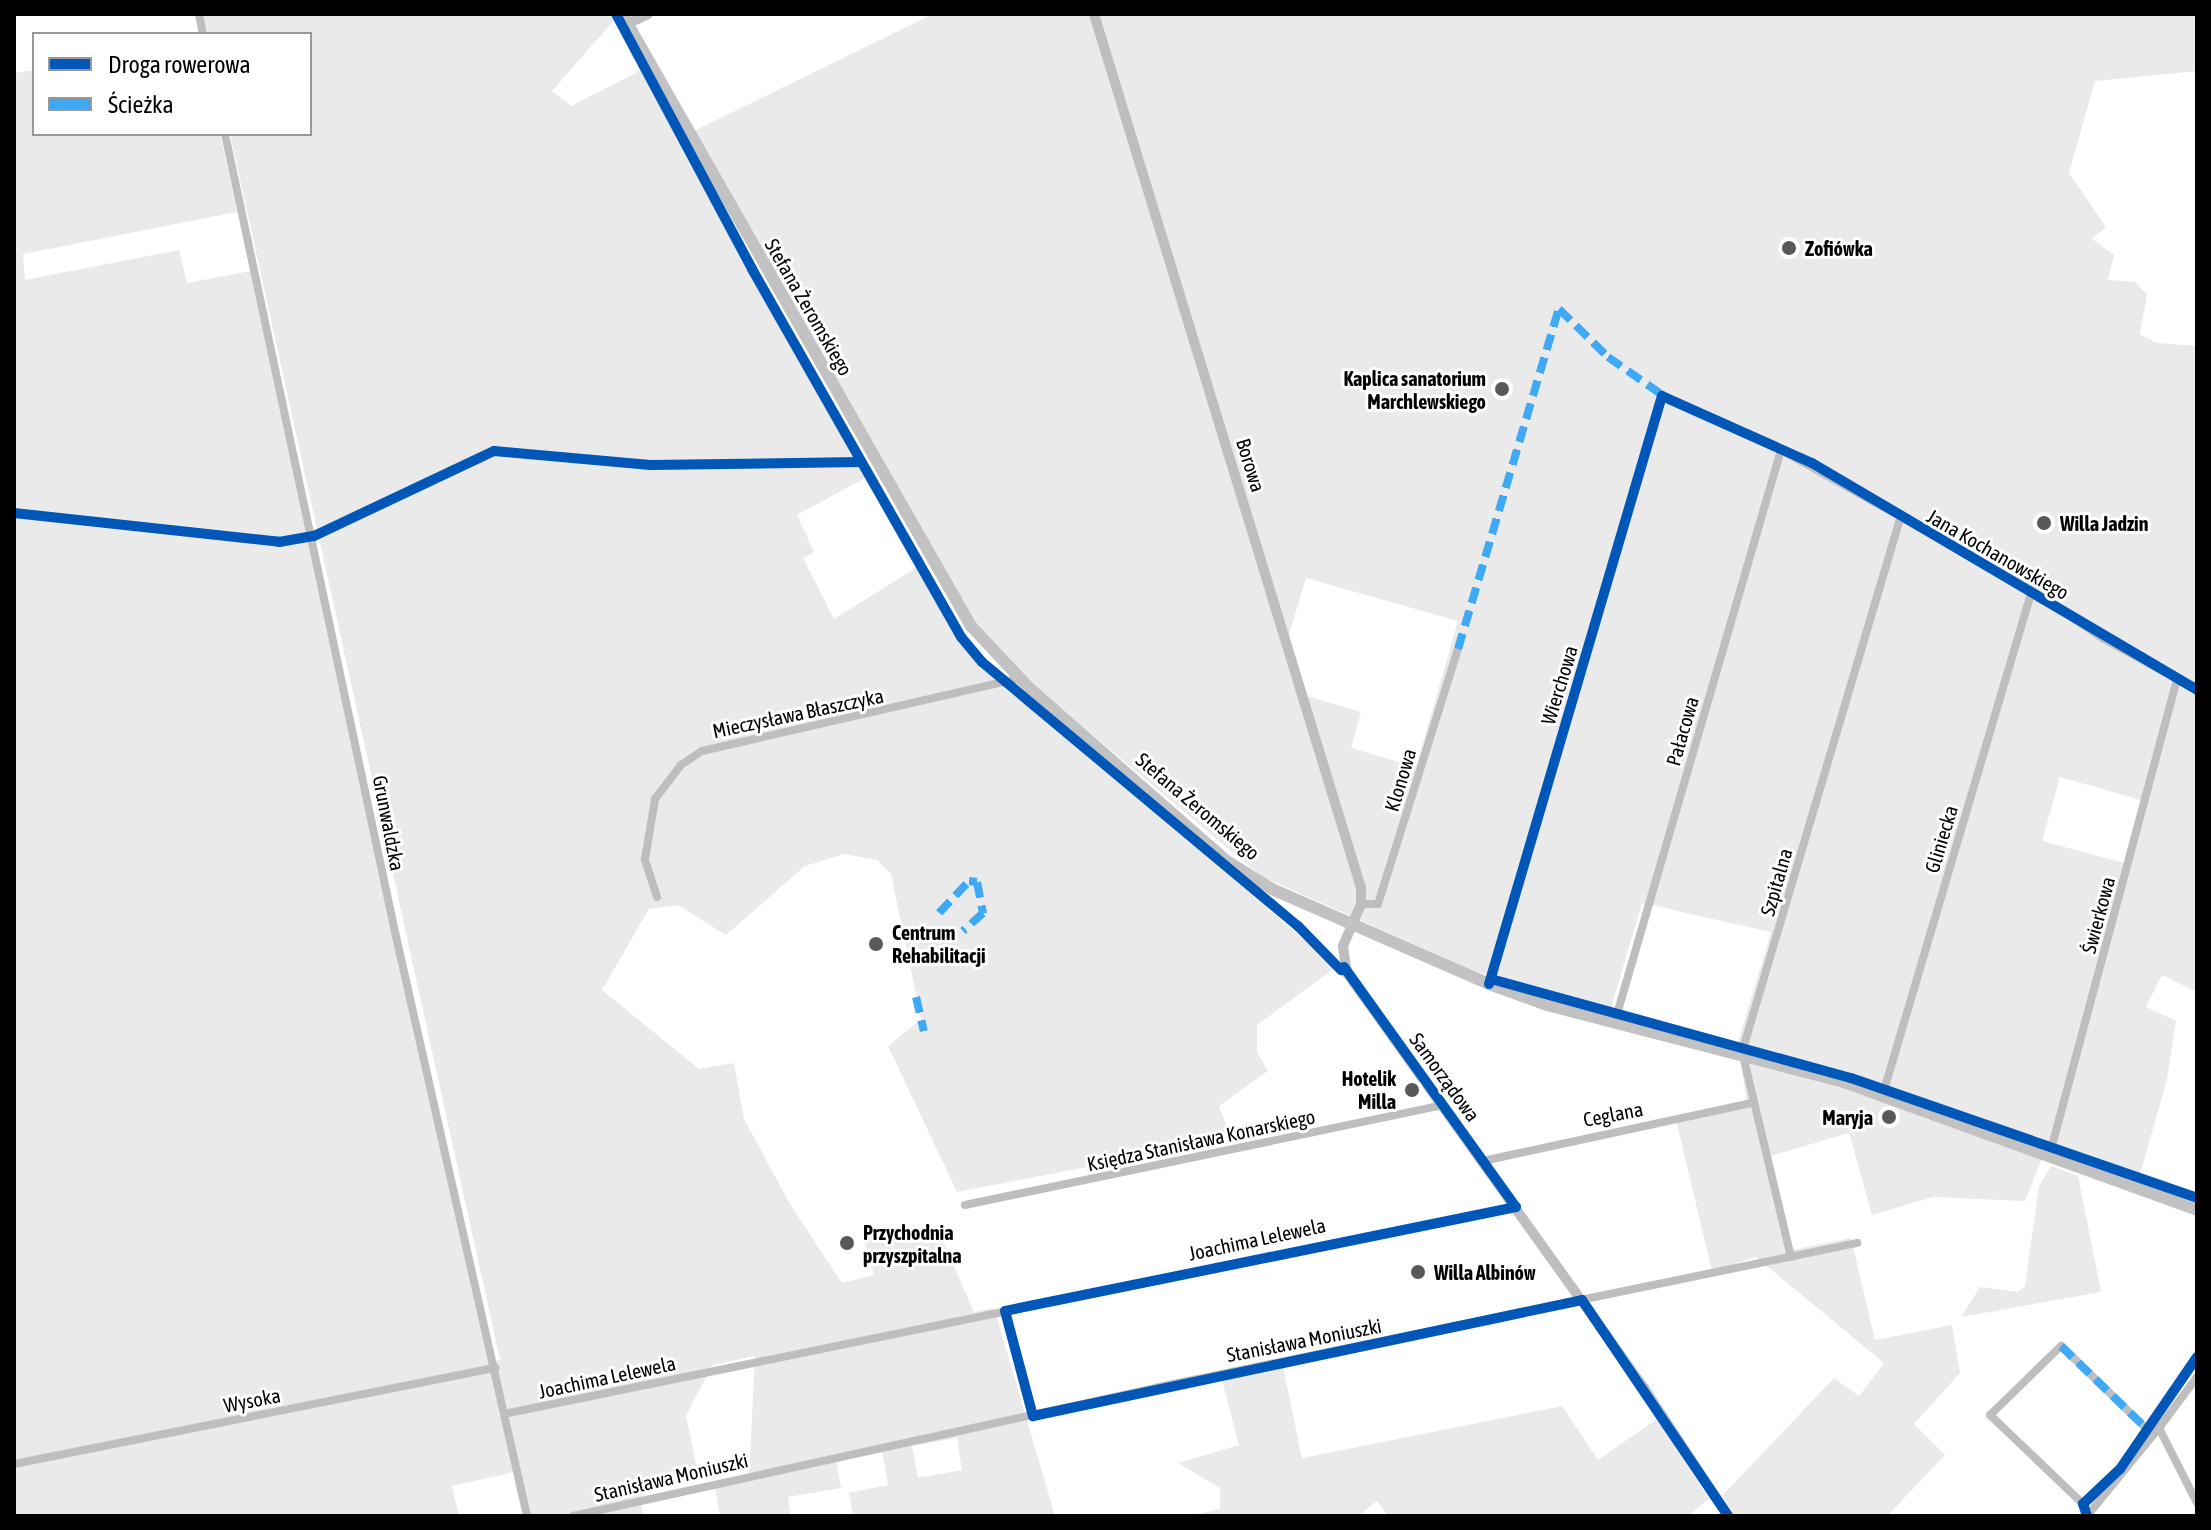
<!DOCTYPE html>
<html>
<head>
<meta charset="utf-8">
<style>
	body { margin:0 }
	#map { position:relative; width:2211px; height:1530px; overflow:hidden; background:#fff; font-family:"Asap Condensed",sans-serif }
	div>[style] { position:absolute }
	.green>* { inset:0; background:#eaeaea }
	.minor>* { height:8px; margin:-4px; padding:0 4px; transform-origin:4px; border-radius:4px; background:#bebebe }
	.tertiary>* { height:10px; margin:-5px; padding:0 5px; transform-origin:5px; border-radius:5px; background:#bebebe }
	.secondary>* { height:12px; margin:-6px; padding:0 6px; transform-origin:6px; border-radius:6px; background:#c2c2c2 }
	.quiet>* { height:8px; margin-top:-4px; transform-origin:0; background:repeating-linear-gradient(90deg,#3fa9f5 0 16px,transparent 0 24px) }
	.cycleway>* { height:10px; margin:-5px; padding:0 5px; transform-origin:5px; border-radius:5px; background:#0057b8 }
	.dots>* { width:22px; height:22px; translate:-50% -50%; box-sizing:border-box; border:4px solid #fff; border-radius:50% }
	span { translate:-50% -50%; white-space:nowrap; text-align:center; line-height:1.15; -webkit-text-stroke:6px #fff; paint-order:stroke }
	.poi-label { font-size:20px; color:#000; font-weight:700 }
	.left { translate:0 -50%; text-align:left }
	.right { translate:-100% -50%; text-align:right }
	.street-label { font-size:20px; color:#000 }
	.frame { position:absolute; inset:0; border:16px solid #000; pointer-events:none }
	.legend { position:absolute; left:32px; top:32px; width:280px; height:104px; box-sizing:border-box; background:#fff; border:2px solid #999; margin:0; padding:10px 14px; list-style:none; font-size:24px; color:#000 }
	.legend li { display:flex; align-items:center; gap:16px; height:40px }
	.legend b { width:40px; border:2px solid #999 }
</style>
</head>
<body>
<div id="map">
	<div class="green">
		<div style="clip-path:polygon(evenodd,203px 14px,614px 14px,616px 18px,552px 91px,571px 106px,644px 69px,777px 322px,867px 477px,797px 515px,814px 552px,803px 558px,834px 619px,919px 566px,978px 661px,1336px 967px,1257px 1025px,1257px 1052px,1268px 1071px,1219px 1106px,1232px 1139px,957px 1192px,888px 1046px,921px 1019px,891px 874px,877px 860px,844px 854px,805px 866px,726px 935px,678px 905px,649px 909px,602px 990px,699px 1069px,734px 1063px,744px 1119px,791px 1206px,842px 1283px,874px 1275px,862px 1233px,937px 1228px,974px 1312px,994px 1308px,1055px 1516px,853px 1516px,849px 1493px,888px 1485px,882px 1452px,836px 1460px,841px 1488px,788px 1497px,791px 1516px,720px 1516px,715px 1486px,749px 1479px,755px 1356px,713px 1365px,686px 1415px,698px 1474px,640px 1486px,643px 1516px,524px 1516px,514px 1472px,452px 1486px,459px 1516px,14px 1516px,14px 73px,34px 70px,34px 134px,220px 134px,237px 212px,23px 254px,25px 280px,179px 250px,187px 283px,251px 271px,492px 1362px,500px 1360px,230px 134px,310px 134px,310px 34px,207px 34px,203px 14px,957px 1438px,962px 1470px,918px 1478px,912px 1446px,957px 1438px)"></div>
		<div style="clip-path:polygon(evenodd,933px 14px,2197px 14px,2197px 71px,2095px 81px,2069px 173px,2106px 227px,2092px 239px,2114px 255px,2108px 280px,2135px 282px,2147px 295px,2140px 334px,2157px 343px,2197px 346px,2197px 992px,2162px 975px,2146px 1007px,2176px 1021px,2167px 1079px,2139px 1178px,2047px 1146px,2025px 1201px,1933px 1197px,1872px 1215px,1849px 1133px,1770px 1156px,1792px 1250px,1851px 1238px,1875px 1340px,1952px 1325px,1960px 1373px,1914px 1424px,1945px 1455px,1887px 1516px,1735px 1516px,1722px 1496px,1834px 1378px,1859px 1396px,1884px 1363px,1756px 1257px,1712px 1271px,1676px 1120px,1747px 1106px,1738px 1042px,1771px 932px,1642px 903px,1610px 1011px,1477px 972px,1261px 876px,1033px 685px,978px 627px,694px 131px,933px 14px,1306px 578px,1458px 621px,1416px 767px,1351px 748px,1361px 712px,1307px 696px,1288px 638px,1306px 578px,933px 14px,2060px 777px,2141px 800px,2124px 863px,2042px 841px,2060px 777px)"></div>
		<div style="clip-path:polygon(2051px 1166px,2078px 1176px,2101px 1292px,1961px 1317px,1980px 1287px,2018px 1292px,2025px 1286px,2039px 1186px)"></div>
		<div style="clip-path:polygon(1283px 1367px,1302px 1458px,1562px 1406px,1598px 1460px,1657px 1419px,1709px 1499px,1688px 1516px,1388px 1516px,1377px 1501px,1358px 1516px,1187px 1516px,1220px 1509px,1220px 1488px,1178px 1463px,1239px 1445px,1222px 1380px)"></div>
	</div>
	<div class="minor">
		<div style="left:199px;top:14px;width:20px;rotate:79deg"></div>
		<div style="left:225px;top:134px;width:816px;rotate:77.97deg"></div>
		<div style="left:395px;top:932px;width:599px;rotate:77.26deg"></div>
		<div style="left:657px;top:897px;width:40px;rotate:-108deg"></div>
		<div style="left:645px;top:859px;width:61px;rotate:-80.5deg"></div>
		<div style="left:655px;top:799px;width:43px;rotate:-52.6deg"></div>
		<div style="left:681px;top:765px;width:25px;rotate:-34deg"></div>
		<div style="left:702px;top:751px;width:326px;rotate:-12.9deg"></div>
		<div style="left:1361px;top:904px;width:17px"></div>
		<div style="left:1378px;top:904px;width:267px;rotate:-72.6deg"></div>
		<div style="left:1489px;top:984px;width:613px;rotate:-73.61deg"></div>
		<div style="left:1615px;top:1021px;width:595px;rotate:-73.79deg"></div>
		<div style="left:1781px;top:450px;width:287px;rotate:29.2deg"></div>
		<div style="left:2032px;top:590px;width:85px;rotate:34.4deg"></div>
		<div style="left:2102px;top:638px;width:108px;rotate:28.7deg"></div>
		<div style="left:1882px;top:1097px;width:529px;rotate:-73.52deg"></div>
		<div style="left:2049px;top:1157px;width:494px;rotate:-75deg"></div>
		<div style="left:1483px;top:1161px;width:274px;rotate:-12.2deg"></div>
		<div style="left:965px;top:1205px;width:488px;rotate:-11.8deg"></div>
		<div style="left:1791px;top:1257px;width:211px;rotate:-103.4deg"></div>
		<div style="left:1742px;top:1052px;width:556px;rotate:-73.49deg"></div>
		<div style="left:504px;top:1414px;width:1033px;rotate:-11.56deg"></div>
		<div style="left:2159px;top:1428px;width:84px;rotate:63.1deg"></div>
		<div style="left:2153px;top:1435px;width:128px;rotate:-135.9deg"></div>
		<div style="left:2061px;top:1346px;width:99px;rotate:135.8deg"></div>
		<div style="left:1990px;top:1415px;width:129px;rotate:43.7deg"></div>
		<div style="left:2083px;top:1504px;width:8px;rotate:67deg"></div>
		<div style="left:2086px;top:1511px;width:5px;rotate:79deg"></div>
		<div style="left:2087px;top:1516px;width:104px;rotate:-50.8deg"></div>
		<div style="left:2153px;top:1435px;width:9px;rotate:-49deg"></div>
		<div style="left:2159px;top:1428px;width:64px;rotate:-53.3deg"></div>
		<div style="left:14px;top:1464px;width:491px;rotate:-11.3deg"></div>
		<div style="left:573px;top:1516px;width:600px;rotate:-12.41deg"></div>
		<div style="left:1159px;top:1387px;width:713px;rotate:-11.66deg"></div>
	</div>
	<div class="tertiary">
		<div style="left:1094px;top:14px;width:914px;rotate:73.01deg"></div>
		<div style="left:1361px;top:888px;width:16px;rotate:90deg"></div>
		<div style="left:1361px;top:904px;width:46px;rotate:113.2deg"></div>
		<div style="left:1343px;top:946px;width:27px;rotate:82deg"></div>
		<div style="left:1347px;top:973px;width:510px;rotate:54.41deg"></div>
		<div style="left:1644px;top:1388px;width:153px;rotate:56.7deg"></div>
		<div style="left:627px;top:24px;width:23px;rotate:-25deg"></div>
	</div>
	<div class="secondary">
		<div style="left:622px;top:14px;width:705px;rotate:60.31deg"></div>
		<div style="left:971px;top:626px;width:83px;rotate:46.9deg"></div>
		<div style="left:1028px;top:687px;width:264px;rotate:41.2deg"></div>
		<div style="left:1227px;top:861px;width:53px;rotate:31.9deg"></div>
		<div style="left:1272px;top:889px;width:237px;rotate:23.6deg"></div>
		<div style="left:1489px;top:984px;width:62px;rotate:19.9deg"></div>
		<div style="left:1547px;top:1005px;width:307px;rotate:14.5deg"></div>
		<div style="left:1844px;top:1082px;width:375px;rotate:19.9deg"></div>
	</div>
	<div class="quiet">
		<div style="left:1458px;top:649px;width:355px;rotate:-73.5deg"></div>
		<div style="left:1559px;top:309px;width:69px;rotate:44.4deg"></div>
		<div style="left:1608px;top:357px;width:73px;rotate:35deg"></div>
		<div style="left:939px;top:913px;width:44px;rotate:-46.8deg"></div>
		<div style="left:969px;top:881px;width:8px;rotate:7deg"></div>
		<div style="left:977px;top:882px;width:32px;rotate:79deg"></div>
		<div style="left:983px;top:913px;width:27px;rotate:138deg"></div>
		<div style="left:916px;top:997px;width:35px;rotate:77deg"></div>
		<div style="left:2061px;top:1346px;width:124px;rotate:44deg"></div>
	</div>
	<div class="cycleway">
		<div style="left:616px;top:14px;width:289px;rotate:61.9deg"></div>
		<div style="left:752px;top:269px;width:423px;rotate:60.4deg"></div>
		<div style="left:961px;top:637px;width:33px;rotate:50deg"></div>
		<div style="left:982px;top:662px;width:412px;rotate:39.9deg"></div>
		<div style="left:1298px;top:926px;width:62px;rotate:45.7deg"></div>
		<div style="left:14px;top:513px;width:267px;rotate:6.2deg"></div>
		<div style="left:279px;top:542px;width:36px;rotate:-10deg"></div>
		<div style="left:314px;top:536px;width:199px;rotate:-25.3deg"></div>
		<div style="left:494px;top:451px;width:157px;rotate:5.1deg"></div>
		<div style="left:650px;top:465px;width:210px;rotate:-0.8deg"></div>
		<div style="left:1344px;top:967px;width:295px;rotate:54.4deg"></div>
		<div style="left:1516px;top:1207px;width:521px;rotate:168.5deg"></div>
		<div style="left:1005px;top:1311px;width:109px;rotate:75.1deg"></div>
		<div style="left:1033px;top:1416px;width:561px;rotate:-11.93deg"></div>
		<div style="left:1582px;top:1300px;width:261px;rotate:55.9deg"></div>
		<div style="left:1491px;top:979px;width:373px;rotate:15.4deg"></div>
		<div style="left:1851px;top:1078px;width:366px;rotate:19.1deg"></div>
		<div style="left:1489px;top:984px;width:613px;rotate:-73.61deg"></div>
		<div style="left:1662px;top:396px;width:164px;rotate:24.1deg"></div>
		<div style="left:1812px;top:463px;width:447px;rotate:30.5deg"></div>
		<div style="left:2087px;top:1516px;width:13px;rotate:-108deg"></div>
		<div style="left:2083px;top:1504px;width:51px;rotate:-43.4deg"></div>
		<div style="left:2120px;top:1469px;width:136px;rotate:-55.5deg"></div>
	</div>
	<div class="dots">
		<div style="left:1789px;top:248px;background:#595959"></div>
		<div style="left:1502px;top:389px;background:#595959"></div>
		<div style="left:2044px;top:523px;background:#595959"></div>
		<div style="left:876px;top:944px;background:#595959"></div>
		<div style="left:1412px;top:1090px;background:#595959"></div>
		<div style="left:1889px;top:1117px;background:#595959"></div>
		<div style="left:847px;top:1243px;background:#595959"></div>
		<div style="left:1418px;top:1272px;background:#595959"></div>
	</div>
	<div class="poi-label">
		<span class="left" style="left:1805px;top:248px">Zofiówka</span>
		<span class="right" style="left:1486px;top:390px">Kaplica sanatorium<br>Marchlewskiego</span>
		<span class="left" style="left:2060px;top:523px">Willa Jadzin</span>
		<span class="left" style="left:892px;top:944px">Centrum<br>Rehabilitacji</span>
		<span class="right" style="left:1396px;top:1090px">Hotelik<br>Milla</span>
		<span class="right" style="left:1873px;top:1117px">Maryja</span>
		<span class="left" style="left:863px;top:1244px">Przychodnia<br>przyszpitalna</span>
		<span class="left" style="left:1434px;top:1272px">Willa Albinów</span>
	</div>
	<div class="street-label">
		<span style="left:809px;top:307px;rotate:60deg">Stefana Żeromskiego</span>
		<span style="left:1251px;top:465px;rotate:73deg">Borowa</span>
		<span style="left:1998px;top:554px;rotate:30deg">Jana Kochanowskiego</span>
		<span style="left:1559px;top:685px;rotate:-73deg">Wierchowa</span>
		<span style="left:798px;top:713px;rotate:-12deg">Mieczysława Błaszczyka</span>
		<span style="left:1682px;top:731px;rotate:-74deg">Pałacowa</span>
		<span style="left:1400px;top:780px;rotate:-73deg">Klonowa</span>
		<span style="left:1198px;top:806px;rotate:40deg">Stefana Żeromskiego</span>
		<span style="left:389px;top:823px;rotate:79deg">Grunwaldzka</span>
		<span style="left:1941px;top:839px;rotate:-73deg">Gliniecka</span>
		<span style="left:1776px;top:882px;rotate:-74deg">Szpitalna</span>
		<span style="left:2098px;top:915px;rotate:-75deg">Świerkowa</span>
		<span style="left:1445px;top:1077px;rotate:54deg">Samorządowa</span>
		<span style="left:1613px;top:1114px;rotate:-11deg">Ceglana</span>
		<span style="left:1201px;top:1140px;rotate:-12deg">Księdza Stanisława Konarskiego</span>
		<span style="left:1257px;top:1239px;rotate:-12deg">Joachima Lelewela</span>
		<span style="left:1304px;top:1340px;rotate:-11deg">Stanisława Moniuszki</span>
		<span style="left:607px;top:1377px;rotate:-12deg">Joachima Lelewela</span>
		<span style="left:252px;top:1400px;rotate:-11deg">Wysoka</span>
		<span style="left:671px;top:1477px;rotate:-13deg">Stanisława Moniuszki</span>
	</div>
	<div class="frame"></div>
	<ul class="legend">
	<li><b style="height:10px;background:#0057b8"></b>Droga rowerowa</li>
	<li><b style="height:10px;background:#3fa9f5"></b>Ścieżka</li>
	</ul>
</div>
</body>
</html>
